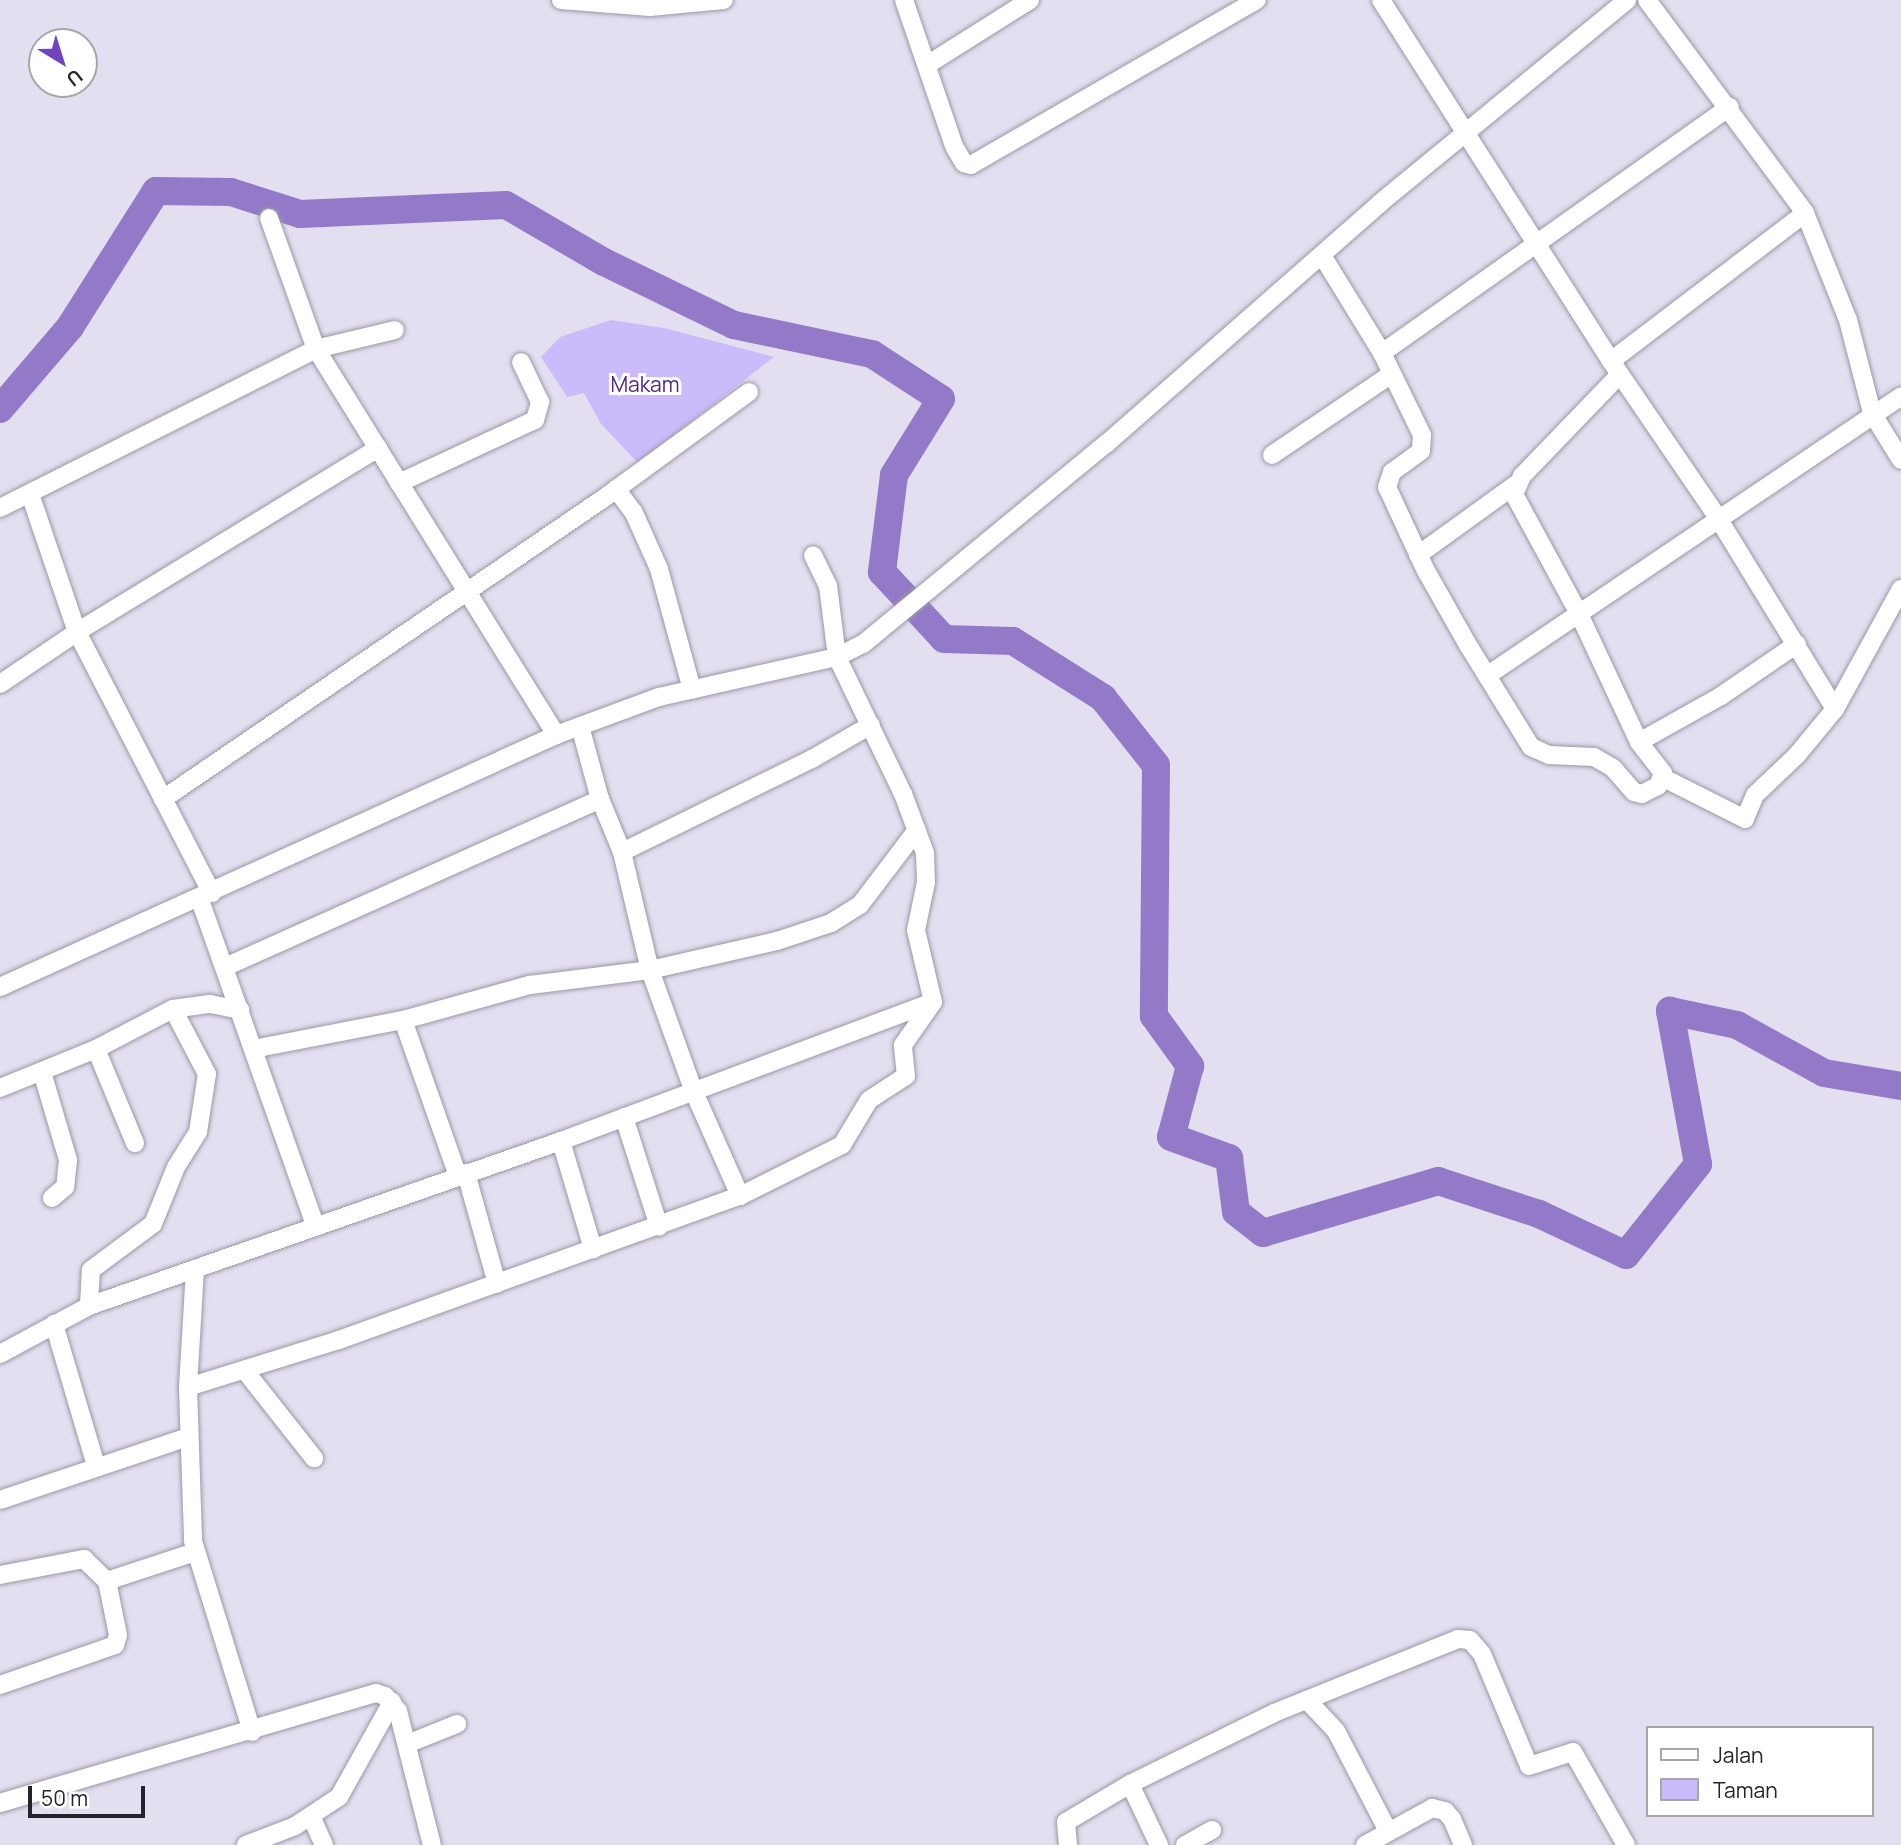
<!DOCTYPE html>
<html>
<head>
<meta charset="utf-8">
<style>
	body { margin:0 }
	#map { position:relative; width:1901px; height:1845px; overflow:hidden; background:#e3dff0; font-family:Manrope,sans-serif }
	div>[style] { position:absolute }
	.green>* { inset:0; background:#ccbbfa }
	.river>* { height:28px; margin:-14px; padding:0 14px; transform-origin:14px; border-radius:14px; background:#927ac8 }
	.roads { filter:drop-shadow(0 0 2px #9b97a7) drop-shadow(0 0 2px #9b97a7) }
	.minor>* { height:18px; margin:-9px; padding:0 9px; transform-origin:9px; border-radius:9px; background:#fff }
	span { translate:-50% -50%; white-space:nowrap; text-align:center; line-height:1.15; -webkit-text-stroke:6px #fff; paint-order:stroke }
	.park-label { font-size:21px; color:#4e2986 }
	.legend { position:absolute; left:1646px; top:1726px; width:228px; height:91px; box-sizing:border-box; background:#fff; border:2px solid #a7a7a9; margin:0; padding:9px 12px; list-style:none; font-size:21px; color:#242329 }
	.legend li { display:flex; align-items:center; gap:14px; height:35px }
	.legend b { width:35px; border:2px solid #a7a7a9 }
	.north { position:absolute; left:28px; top:28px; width:70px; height:70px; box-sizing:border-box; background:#fff; border:2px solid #a7a7a9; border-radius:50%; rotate:142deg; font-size:19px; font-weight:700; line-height:28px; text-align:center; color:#242329 }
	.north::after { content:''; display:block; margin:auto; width:24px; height:32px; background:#7244bc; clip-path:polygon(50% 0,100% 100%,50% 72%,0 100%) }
	.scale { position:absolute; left:28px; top:1786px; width:117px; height:32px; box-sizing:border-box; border:4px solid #242329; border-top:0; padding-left:9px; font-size:21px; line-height:24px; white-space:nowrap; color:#242329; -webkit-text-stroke:5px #fff; paint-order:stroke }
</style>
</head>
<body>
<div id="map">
	<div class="green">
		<div style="clip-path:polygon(611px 320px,664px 328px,774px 357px,638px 463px,601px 424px,584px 393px,567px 397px,541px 357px,560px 337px)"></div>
	</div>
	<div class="river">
		<div style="left:0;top:409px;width:108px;rotate:-49.5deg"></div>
		<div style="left:70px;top:327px;width:161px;rotate:-57.7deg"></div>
		<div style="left:156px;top:191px;width:75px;rotate:0.8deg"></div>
		<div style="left:231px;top:192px;width:72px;rotate:17.7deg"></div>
		<div style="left:300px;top:214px;width:206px;rotate:-2.5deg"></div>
		<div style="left:506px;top:205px;width:113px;rotate:30.2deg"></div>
		<div style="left:604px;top:262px;width:144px;rotate:25.9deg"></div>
		<div style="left:734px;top:325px;width:141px;rotate:11.9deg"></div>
		<div style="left:872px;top:354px;width:82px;rotate:33.1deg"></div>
		<div style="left:941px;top:399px;width:89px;rotate:121.7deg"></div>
		<div style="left:894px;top:475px;width:98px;rotate:97.1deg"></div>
		<div style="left:882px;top:572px;width:91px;rotate:47.2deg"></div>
		<div style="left:944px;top:639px;width:69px;rotate:1.7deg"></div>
		<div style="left:1013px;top:641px;width:107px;rotate:32.3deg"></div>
		<div style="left:1103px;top:698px;width:85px;rotate:51.7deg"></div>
		<div style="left:1156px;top:765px;width:251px;rotate:90.5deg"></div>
		<div style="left:1154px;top:1016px;width:62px;rotate:54.2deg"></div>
		<div style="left:1190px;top:1066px;width:73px;rotate:105deg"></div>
		<div style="left:1171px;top:1137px;width:62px;rotate:19.9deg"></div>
		<div style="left:1229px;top:1158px;width:54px;rotate:82.6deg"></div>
		<div style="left:1236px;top:1212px;width:34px;rotate:38deg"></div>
		<div style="left:1263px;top:1233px;width:183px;rotate:-16.5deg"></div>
		<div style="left:1438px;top:1181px;width:106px;rotate:18.1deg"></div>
		<div style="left:1539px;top:1214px;width:96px;rotate:25.2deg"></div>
		<div style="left:1626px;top:1255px;width:116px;rotate:-51.6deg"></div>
		<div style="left:1698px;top:1164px;width:156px;rotate:-100.4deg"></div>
		<div style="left:1670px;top:1011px;width:68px;rotate:11.8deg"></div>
		<div style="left:1737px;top:1025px;width:99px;rotate:28.9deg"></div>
		<div style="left:1824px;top:1073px;width:78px;rotate:9.6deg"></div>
	</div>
	<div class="roads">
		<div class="minor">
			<div style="left:561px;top:0;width:89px;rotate:4.5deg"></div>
			<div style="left:650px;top:7px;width:74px;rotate:-5.4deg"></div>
			<div style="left:904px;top:0;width:154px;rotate:71.1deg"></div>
			<div style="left:954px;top:146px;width:20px;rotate:60deg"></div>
			<div style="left:964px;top:163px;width:7px;rotate:16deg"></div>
			<div style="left:971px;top:165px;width:330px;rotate:-30deg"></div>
			<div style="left:1381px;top:0;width:428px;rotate:57.5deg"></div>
			<div style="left:1611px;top:361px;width:190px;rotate:55.7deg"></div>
			<div style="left:1718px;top:518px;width:224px;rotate:58.5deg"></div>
			<div style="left:1835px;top:709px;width:60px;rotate:129.6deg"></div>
			<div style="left:1797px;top:755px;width:58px;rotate:136.4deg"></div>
			<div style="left:1755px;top:795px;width:26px;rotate:113deg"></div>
			<div style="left:1745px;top:819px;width:91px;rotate:-153.2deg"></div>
			<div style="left:1647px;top:0;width:265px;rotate:53.4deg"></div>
			<div style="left:1805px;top:213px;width:115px;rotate:68.1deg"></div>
			<div style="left:1848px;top:320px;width:96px;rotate:75.5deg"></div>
			<div style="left:1872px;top:413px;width:55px;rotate:58.3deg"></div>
			<div style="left:927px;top:65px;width:122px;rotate:-32.3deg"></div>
			<div style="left:269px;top:218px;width:139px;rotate:70.3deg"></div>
			<div style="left:316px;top:349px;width:455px;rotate:58.1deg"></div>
			<div style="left:1323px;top:257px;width:113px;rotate:58.4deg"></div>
			<div style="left:1382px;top:353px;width:91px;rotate:64deg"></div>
			<div style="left:1422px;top:435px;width:16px;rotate:94deg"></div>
			<div style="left:1421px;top:451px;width:36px;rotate:144deg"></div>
			<div style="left:1392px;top:472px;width:16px;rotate:108deg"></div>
			<div style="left:1387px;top:487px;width:90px;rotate:65.1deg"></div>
			<div style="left:1425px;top:569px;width:87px;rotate:60.5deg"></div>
			<div style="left:1468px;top:645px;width:120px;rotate:58.3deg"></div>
			<div style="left:1531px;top:747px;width:20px;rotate:24deg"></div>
			<div style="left:1549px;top:755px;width:45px;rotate:2.5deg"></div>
			<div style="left:1594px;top:757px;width:22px;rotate:30deg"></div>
			<div style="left:1613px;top:768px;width:32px;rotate:49deg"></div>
			<div style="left:1634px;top:792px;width:8px;rotate:14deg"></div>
			<div style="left:1642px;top:794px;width:18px;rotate:-27deg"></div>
			<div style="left:1658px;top:786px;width:14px;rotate:-69deg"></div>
			<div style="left:1663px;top:773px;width:39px;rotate:-128deg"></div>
			<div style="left:1639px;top:742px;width:144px;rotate:-115.1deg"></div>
			<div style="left:1578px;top:612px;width:134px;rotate:-118.5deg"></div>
			<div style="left:1514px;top:494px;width:20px;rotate:-66deg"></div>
			<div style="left:1522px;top:476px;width:141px;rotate:-46.1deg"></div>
			<div style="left:1382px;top:353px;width:426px;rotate:-35.3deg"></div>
			<div style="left:1611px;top:361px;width:244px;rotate:-37.3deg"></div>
			<div style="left:1272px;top:455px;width:143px;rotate:-34.1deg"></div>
			<div style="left:399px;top:483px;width:150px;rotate:-24.9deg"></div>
			<div style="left:535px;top:420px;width:19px;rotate:-74deg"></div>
			<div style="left:540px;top:402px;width:44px;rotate:-115.4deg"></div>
			<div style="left:616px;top:489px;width:30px;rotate:53deg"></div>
			<div style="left:634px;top:513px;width:61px;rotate:65.9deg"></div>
			<div style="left:659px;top:569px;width:125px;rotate:74.7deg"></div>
			<div style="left:30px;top:494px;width:146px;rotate:71.2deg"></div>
			<div style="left:77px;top:632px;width:294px;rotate:62.7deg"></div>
			<div style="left:0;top:508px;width:354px;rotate:-26.7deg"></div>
			<div style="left:316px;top:349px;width:81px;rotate:-13.5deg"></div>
			<div style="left:1418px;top:555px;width:120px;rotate:-35.8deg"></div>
			<div style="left:1488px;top:675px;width:498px;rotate:-34deg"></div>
			<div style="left:0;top:684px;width:93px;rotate:-34deg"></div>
			<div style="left:77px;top:632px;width:353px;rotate:-31.4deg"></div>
			<div style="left:1835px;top:709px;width:137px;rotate:-61.2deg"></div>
			<div style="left:580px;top:726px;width:76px;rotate:74.7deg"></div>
			<div style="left:600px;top:799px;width:57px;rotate:67.5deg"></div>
			<div style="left:622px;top:852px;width:121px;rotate:76.7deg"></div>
			<div style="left:650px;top:970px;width:130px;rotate:70.2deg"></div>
			<div style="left:694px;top:1092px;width:114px;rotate:66.1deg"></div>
			<div style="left:1639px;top:742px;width:94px;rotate:-29.3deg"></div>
			<div style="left:1721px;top:696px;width:92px;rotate:-34.4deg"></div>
			<div style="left:163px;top:799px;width:538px;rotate:-34.31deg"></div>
			<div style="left:607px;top:496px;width:176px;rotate:-36.2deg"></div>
			<div style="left:622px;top:852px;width:212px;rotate:-26.1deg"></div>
			<div style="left:812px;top:759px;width:68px;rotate:-30deg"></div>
			<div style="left:200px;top:900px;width:345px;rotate:70.5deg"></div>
			<div style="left:225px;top:967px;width:411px;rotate:-24.1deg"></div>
			<div style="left:0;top:987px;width:610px;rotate:-24.38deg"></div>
			<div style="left:556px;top:735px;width:110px;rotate:-20.3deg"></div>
			<div style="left:659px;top:697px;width:182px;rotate:-12.7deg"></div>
			<div style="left:837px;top:657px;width:29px;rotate:-27deg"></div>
			<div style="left:863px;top:644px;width:315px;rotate:-39.5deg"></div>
			<div style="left:1106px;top:444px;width:365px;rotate:-41.3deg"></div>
			<div style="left:1380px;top:203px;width:320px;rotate:-39.4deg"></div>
			<div style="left:403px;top:1020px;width:165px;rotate:70.6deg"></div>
			<div style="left:96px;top:1049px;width:102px;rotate:67.5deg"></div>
			<div style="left:253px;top:1049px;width:157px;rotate:-11deg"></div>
			<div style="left:407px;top:1019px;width:128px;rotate:-15.5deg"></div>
			<div style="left:530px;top:985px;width:121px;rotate:-7.1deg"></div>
			<div style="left:650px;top:970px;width:130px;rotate:-12.9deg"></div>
			<div style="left:777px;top:941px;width:57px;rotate:-18.4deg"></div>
			<div style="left:831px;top:923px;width:34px;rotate:-32deg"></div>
			<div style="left:860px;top:905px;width:94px;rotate:-52.8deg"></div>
			<div style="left:42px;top:1072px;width:92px;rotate:73.5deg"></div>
			<div style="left:68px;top:1160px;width:27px;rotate:96deg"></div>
			<div style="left:65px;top:1187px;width:17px;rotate:140deg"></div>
			<div style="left:0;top:1088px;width:104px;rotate:-22.1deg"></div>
			<div style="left:96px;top:1049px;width:87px;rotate:-27.5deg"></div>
			<div style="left:173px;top:1009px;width:37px;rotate:-8deg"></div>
			<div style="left:210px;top:1004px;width:31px;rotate:11deg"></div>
			<div style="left:624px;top:1117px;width:115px;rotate:72.3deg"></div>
			<div style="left:561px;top:1141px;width:113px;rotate:73.5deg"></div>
			<div style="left:466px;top:1173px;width:115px;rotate:74.4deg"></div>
			<div style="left:195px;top:1269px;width:118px;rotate:93.4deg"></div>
			<div style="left:188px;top:1387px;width:154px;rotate:88.1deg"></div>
			<div style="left:193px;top:1541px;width:200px;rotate:72.8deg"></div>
			<div style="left:89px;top:1306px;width:36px;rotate:-87deg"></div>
			<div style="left:91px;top:1270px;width:77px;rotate:-36.6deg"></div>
			<div style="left:153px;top:1224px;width:61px;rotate:-68deg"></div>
			<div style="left:176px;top:1167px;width:41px;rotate:-57.8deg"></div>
			<div style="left:198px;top:1132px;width:59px;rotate:-81.2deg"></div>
			<div style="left:207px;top:1074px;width:73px;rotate:-117.6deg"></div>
			<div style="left:54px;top:1324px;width:148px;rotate:73.5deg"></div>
			<div style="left:0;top:1354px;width:101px;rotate:-28.3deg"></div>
			<div style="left:89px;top:1306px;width:500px;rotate:-19.27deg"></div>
			<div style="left:561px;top:1141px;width:397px;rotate:-20.5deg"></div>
			<div style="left:246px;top:1372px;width:110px;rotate:51.7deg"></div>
			<div style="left:188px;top:1387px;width:158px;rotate:-17.3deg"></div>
			<div style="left:339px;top:1340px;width:426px;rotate:-19.8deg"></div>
			<div style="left:740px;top:1196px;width:114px;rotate:-26.6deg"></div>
			<div style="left:842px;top:1145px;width:52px;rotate:-59deg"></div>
			<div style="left:869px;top:1100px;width:44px;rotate:-33deg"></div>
			<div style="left:906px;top:1076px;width:31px;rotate:-96deg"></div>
			<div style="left:903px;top:1045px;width:52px;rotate:-55.1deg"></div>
			<div style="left:933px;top:1002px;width:74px;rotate:-103.3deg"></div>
			<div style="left:916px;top:930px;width:49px;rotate:-78.2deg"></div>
			<div style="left:926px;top:882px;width:29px;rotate:-92deg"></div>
			<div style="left:925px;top:853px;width:63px;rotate:-110.4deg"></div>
			<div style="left:903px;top:794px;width:152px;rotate:-115.7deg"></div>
			<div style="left:837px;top:657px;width:72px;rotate:-97.2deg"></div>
			<div style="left:828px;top:586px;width:34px;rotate:-116deg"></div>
			<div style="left:0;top:1500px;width:198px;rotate:-18.5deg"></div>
			<div style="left:0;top:1575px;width:86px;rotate:-10.8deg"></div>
			<div style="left:84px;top:1559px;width:32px;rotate:44deg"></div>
			<div style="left:0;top:1685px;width:122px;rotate:-19.2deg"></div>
			<div style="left:115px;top:1645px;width:10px;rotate:-73deg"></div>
			<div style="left:118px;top:1635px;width:55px;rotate:-101.5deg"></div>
			<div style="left:107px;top:1581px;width:93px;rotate:-18.2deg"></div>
			<div style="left:1307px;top:1700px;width:42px;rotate:46.9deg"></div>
			<div style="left:1336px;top:1731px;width:113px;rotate:62.5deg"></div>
			<div style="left:407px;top:1744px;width:54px;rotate:-21.8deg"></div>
			<div style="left:1130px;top:1784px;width:68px;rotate:64.6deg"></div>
			<div style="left:0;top:1803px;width:392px;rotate:-16.3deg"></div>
			<div style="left:376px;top:1693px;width:9px;rotate:18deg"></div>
			<div style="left:385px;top:1696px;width:20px;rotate:49deg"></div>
			<div style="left:398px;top:1711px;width:138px;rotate:75.8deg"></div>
			<div style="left:311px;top:1816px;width:32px;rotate:66deg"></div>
			<div style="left:246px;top:1845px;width:53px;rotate:-21.2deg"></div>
			<div style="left:295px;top:1826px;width:53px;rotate:-33.4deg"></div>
			<div style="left:339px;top:1797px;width:109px;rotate:-60.8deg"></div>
			<div style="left:1068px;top:1845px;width:23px;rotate:-95deg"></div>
			<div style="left:1066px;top:1822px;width:74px;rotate:-30.7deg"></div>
			<div style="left:1130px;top:1784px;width:161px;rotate:-26.2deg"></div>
			<div style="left:1274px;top:1713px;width:198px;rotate:-21.9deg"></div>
			<div style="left:1458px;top:1639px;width:12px;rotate:5deg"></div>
			<div style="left:1470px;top:1640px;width:18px;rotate:49deg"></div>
			<div style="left:1482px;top:1654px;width:121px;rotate:67.2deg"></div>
			<div style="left:1529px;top:1766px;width:46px;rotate:-17.7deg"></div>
			<div style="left:1573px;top:1752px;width:107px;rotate:60.3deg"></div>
			<div style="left:1185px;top:1845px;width:31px;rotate:-29deg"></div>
			<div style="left:1365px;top:1845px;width:77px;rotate:-28.9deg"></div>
			<div style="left:1432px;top:1808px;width:13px;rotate:13deg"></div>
			<div style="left:1445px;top:1811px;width:11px;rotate:49deg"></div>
			<div style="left:1452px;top:1819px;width:28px;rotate:67deg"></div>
		</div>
	</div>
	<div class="park-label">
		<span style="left:645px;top:384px">Makam</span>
	</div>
	<ul class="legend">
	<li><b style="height:9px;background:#fff"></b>Jalan</li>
	<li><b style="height:19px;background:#ccbbfa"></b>Taman</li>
	</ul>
	<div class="north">U</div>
	<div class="scale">50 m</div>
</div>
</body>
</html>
